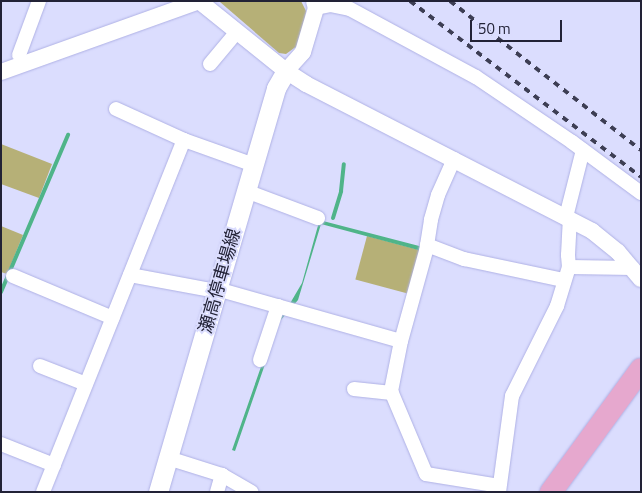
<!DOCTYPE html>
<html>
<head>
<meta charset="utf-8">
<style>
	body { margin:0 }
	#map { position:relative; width:642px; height:493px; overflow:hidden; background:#dbddfe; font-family:"Titillium Web","Noto Sans JP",sans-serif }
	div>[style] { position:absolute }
	.green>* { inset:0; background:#b6b077; transform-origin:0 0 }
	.water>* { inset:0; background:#4fb489 }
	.stream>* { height:4px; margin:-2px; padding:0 2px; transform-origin:2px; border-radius:2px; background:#4fb489 }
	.roads { filter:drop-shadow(0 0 1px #afb1e5) drop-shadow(0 0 1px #afb1e5) }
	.minor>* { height:14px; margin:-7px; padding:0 7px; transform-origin:7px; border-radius:7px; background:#fff }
	.tertiary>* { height:16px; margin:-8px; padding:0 8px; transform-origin:8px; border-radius:8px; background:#fff }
	.secondary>* { height:19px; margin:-9.5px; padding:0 9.5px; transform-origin:9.5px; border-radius:9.5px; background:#fff }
	.trunk>* { height:22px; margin:-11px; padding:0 11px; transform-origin:11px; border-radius:11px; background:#e6a8ce }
	.rail>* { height:4px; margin-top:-2px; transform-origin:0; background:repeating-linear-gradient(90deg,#3d3e54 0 6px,transparent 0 12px) }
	span { translate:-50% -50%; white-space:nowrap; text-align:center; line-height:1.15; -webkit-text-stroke:4px #dbddfe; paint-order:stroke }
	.street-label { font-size:18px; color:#222236 }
	.frame { position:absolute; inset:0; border:2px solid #222236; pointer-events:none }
	.scale { position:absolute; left:470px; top:20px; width:92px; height:22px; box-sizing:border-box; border:2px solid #222236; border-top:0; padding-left:6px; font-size:15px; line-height:18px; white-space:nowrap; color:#222236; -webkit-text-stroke:4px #dbddfe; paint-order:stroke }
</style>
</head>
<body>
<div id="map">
	<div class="green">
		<div style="clip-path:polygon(301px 1px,306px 11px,305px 19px,297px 46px,286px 54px,279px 53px,220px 2px)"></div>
		<div style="clip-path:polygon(1px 144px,52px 164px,39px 198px,1px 184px)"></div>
		<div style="clip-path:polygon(1px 226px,23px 235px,7px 274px,1px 272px)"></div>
		<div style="left:367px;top:236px;width:57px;height:45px;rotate:15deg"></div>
	</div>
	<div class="water">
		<div style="clip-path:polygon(323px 221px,423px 247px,422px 251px,321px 224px,298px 300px,280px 321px,235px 451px,232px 450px,278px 318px,285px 312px,302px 283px,319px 222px)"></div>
	</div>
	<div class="stream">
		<div style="left:333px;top:218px;width:28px;rotate:-73deg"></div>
		<div style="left:341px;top:191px;width:27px;rotate:-84deg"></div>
		<div style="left:1px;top:292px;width:171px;rotate:-66.9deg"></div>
	</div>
	<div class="roads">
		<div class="minor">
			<div style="left:316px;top:8px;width:14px;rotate:-12deg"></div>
			<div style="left:330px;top:5px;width:20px;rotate:11deg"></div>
			<div style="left:350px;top:9px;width:143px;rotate:28.4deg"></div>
			<div style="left:476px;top:77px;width:116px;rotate:34.1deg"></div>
			<div style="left:572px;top:142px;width:86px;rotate:36.5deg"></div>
			<div style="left:19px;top:55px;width:58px;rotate:-69.7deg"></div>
			<div style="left:210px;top:64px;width:40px;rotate:-50deg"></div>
			<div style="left:116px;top:109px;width:75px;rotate:24.5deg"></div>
			<div style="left:184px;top:140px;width:74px;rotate:19.7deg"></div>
			<div style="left:454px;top:159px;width:39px;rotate:114deg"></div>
			<div style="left:438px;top:195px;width:26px;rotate:106deg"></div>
			<div style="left:431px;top:220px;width:31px;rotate:99deg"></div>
			<div style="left:426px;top:251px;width:93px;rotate:105.5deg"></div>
			<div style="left:401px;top:341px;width:51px;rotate:101.3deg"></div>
			<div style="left:391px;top:391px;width:90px;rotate:67.1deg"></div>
			<div style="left:426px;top:474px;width:74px;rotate:9.3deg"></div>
			<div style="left:246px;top:191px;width:77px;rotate:20.6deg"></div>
			<div style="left:566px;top:217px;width:69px;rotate:-75.8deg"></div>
			<div style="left:427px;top:245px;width:40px;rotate:21deg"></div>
			<div style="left:464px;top:259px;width:102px;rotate:11.9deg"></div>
			<div style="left:569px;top:267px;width:64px;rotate:0.9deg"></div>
			<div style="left:130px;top:275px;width:87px;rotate:10.5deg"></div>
			<div style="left:13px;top:276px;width:108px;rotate:22.8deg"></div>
			<div style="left:217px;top:289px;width:191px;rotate:15.8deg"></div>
			<div style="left:260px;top:360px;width:57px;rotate:-71.6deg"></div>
			<div style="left:40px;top:366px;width:49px;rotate:21.4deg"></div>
			<div style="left:354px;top:389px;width:38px;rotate:6deg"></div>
			<div style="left:1px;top:444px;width:57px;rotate:21.6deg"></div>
			<div style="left:168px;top:458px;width:57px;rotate:17.5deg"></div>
			<div style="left:222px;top:475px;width:34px;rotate:30deg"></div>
			<div style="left:43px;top:492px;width:379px;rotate:-68.2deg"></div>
			<div style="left:217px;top:492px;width:18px;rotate:-74deg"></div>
			<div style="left:499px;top:492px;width:97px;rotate:-82.3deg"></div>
			<div style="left:512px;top:396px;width:101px;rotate:-63.4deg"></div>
			<div style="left:557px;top:306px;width:41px;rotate:-72.9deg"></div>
			<div style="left:569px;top:267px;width:12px;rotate:-95deg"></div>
			<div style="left:568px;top:255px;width:36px;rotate:-87deg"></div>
		</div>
		<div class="tertiary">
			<div style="left:199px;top:1px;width:112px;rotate:38.8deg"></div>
			<div style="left:286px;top:71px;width:24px;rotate:33deg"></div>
			<div style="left:306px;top:84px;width:322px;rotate:27.2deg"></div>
			<div style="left:592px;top:231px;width:33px;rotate:39deg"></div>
			<div style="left:618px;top:252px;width:35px;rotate:50deg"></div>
			<div style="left:286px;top:71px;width:25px;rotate:-48deg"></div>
			<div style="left:303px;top:52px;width:46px;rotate:-73.5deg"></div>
			<div style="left:316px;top:8px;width:7px;rotate:-106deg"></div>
			<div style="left:1px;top:72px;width:210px;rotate:-19.7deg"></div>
		</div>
		<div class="secondary">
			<div style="left:158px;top:492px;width:421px;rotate:-73.7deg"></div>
			<div style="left:276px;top:88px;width:20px;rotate:-60deg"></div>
		</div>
		<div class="trunk">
			<div style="left:551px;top:492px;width:152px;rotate:-53.8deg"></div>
		</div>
	</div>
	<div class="rail">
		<div style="left:410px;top:1px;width:290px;rotate:37.3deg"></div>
		<div style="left:450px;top:1px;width:242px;rotate:38deg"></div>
	</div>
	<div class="street-label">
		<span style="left:220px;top:281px;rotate:-74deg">瀬高停車場線</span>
	</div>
	<div class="frame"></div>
	<div class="scale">50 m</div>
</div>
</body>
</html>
